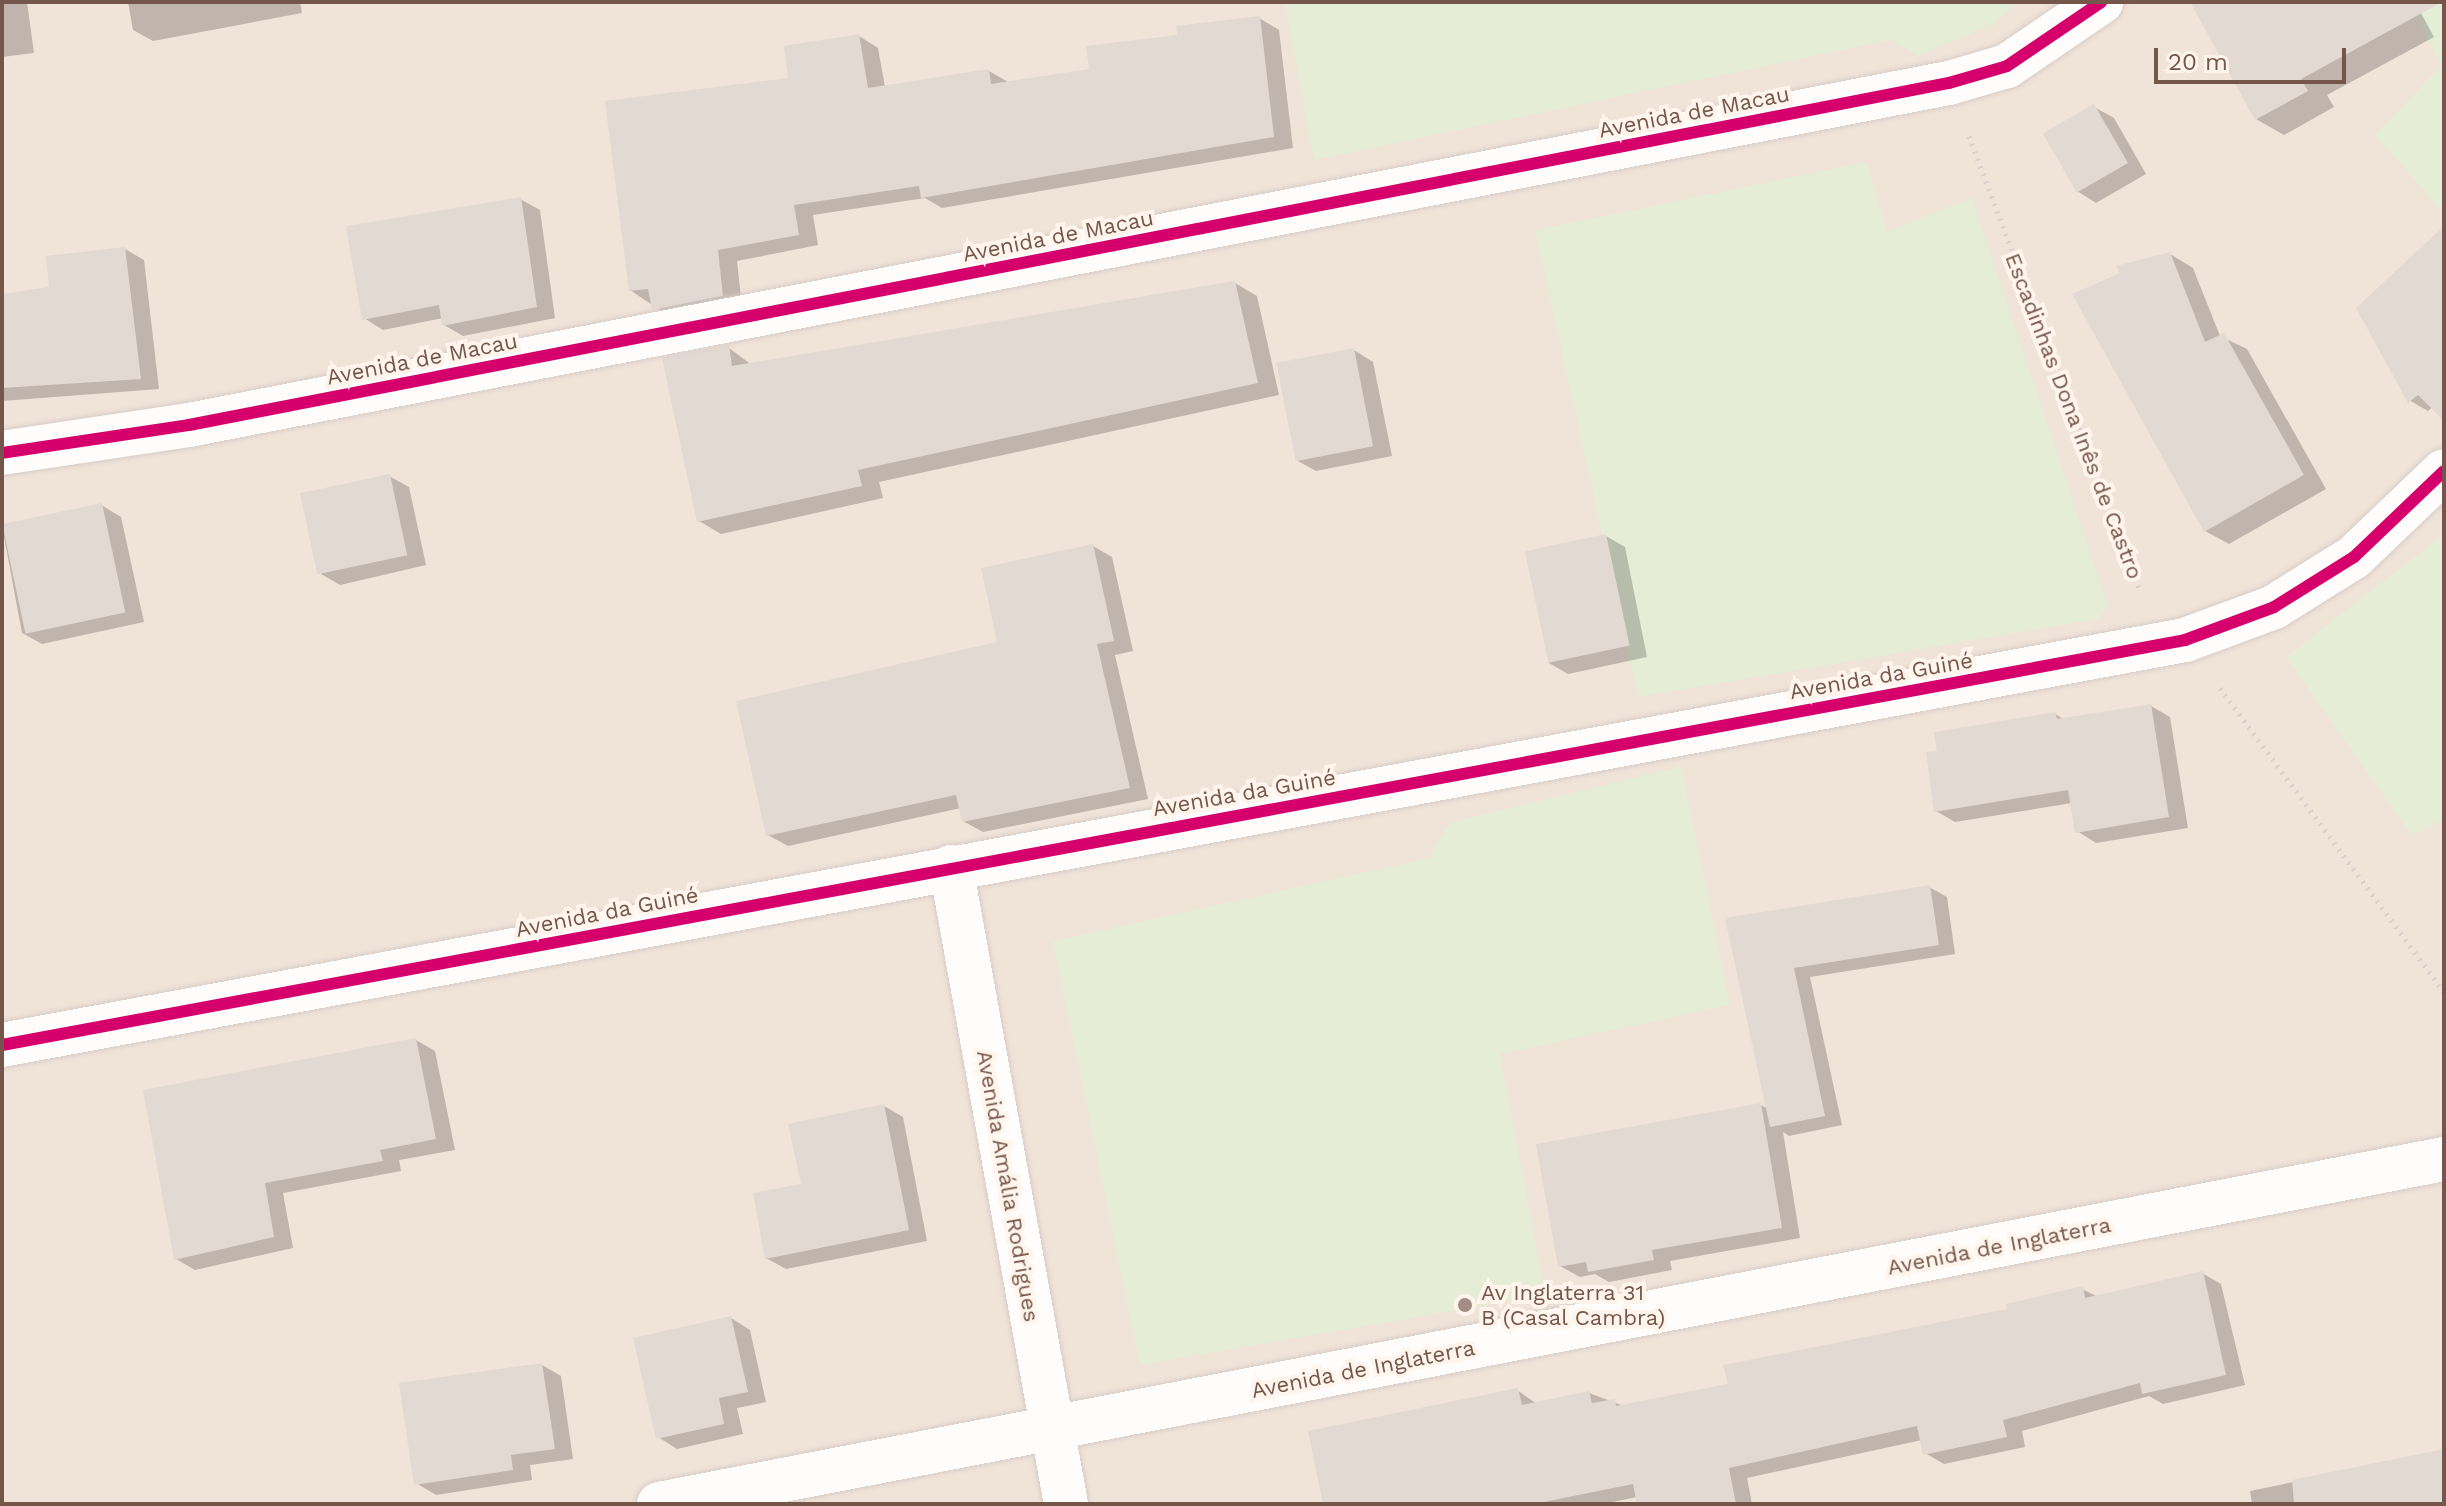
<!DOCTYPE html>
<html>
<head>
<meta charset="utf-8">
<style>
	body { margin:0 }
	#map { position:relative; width:2446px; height:1506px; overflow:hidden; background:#f7f1eb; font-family:"Work Sans",sans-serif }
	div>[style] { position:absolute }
	.residential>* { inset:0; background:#f0e3d8; transform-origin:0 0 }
	.green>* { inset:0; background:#e5edd6 }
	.shadow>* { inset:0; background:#0003 }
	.building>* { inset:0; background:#e3d9d3; transform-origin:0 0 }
	.path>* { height:5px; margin-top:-2.5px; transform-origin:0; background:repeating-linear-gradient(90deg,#dad0ce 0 2px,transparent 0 8px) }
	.roads { filter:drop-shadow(0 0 2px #d6ccc8) drop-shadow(0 0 2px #d6ccc8) }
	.street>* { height:44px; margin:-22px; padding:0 22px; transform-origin:22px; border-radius:22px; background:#fefdfc }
	.cycleway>* { height:12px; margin:-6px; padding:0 6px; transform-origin:6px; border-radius:6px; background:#d6006c }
	.dots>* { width:22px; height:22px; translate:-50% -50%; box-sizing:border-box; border:4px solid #fff5ec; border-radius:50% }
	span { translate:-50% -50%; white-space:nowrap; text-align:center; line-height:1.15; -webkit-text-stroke:8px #fff5ec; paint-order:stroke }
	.street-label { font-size:22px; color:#75564b }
	.poi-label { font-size:22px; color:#75564b }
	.left { translate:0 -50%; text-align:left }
	.frame { position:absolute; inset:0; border:4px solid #75564b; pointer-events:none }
	.scale { position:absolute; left:2154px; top:48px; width:192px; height:36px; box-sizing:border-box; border:4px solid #75564b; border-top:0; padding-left:10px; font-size:24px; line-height:28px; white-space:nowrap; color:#75564b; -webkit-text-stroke:6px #fff5ec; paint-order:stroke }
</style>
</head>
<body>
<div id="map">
	<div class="residential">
		<div style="left:2px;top:2px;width:2442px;height:1502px"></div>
	</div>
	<div class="green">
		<div style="clip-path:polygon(1285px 2px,2019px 2px,1993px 24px,1919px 56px,1891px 40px,1314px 160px)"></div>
		<div style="clip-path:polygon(2412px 2px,2444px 2px,2444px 213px,2375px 135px,2440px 67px)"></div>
		<div style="clip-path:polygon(1866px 162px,1887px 231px,1972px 198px,2108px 606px,2099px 619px,1638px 697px,1535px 230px)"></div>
		<div style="clip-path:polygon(2444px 534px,2444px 819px,2412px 836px,2286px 657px)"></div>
		<div style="clip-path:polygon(1681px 766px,1730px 1005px,1500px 1054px,1545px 1295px,1140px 1365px,1053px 941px,1429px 858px,1449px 823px)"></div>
	</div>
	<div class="shadow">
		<div style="clip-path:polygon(2px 2px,27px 2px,34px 53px,2px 57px)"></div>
		<div style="clip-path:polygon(128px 2px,300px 2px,302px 13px,153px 41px,133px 30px)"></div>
		<div style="clip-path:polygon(2209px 2px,2415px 2px,2434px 37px,2327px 95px,2334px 107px,2284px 135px,2256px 119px)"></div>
		<div style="clip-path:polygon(1259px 18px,1279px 30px,1293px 148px,942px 208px,925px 198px,813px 215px,818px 245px,737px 261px,742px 306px,673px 319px,630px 290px,791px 80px,859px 36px,878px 48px,885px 87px,989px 71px,1008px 82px,1092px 71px,1179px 37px)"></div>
		<div style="clip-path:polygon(2094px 107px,2114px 118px,2146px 174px,2096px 203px,2077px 191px)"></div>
		<div style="clip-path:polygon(520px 199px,540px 210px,555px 318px,463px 336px,444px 325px,443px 318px,383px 330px,364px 318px)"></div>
		<div style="clip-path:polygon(2444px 241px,2444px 397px,2428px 411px,2409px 400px)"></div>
		<div style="clip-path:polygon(125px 249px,144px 260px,159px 389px,2px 401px,2px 296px,51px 289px)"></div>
		<div style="clip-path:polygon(2170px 254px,2193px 268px,2220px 336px,2247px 349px,2326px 489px,2229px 544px,2205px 531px)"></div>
		<div style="clip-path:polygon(1235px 283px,1257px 296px,1279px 395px,879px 482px,883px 498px,721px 534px,699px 521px,729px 348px,752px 365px)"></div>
		<div style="clip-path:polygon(1354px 350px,1373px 362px,1392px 456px,1316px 471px,1296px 460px)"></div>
		<div style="clip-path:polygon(389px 476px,409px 487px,426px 565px,340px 585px,321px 574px)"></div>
		<div style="clip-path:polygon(101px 505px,121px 517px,144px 622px,42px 644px,22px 633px,2px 526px)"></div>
		<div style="clip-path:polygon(1606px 536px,1625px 547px,1647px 657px,1568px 674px,1549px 663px)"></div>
		<div style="clip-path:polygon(1093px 546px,1112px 557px,1133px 651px,1115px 655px,1148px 799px,983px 832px,963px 821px,961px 808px,788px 846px,768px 835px,1000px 644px)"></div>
		<div style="clip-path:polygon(2151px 706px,2170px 717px,2188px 828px,2096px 843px,2077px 831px,2072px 803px,1955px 822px,1936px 811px,2055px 714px,2065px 720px)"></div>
		<div style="clip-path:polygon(1929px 887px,1947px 897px,1955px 954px,1810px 977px,1842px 1125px,1789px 1136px,1783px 1132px,1800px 1238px,1670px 1261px,1672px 1270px,1609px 1282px,1595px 1274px,1580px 1277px,1560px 1266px,1761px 1105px,1768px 1109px,1727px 920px)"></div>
		<div style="clip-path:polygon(416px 1040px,435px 1051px,455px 1150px,399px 1160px,401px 1171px,283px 1193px,293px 1248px,195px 1270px,176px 1259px)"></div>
		<div style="clip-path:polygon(884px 1106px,903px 1117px,927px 1241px,786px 1269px,766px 1258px,804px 1186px)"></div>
		<div style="clip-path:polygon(2202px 1273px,2221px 1284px,2245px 1385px,2163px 1404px,2149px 1396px,2022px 1431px,2025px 1447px,1944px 1464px,1925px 1453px,1922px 1440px,1747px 1478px,1752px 1504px,1639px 1504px,1637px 1497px,1603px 1504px,1325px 1504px,1517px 1390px,1537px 1404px,1589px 1393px,1624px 1406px,1731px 1386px,2082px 1289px,2098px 1297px)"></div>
		<div style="clip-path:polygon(731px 1318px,750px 1330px,766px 1402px,737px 1408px,743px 1434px,677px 1449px,658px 1437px)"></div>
		<div style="clip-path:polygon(542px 1365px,561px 1376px,573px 1459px,530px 1465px,532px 1480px,436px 1495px,416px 1483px)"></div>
		<div style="clip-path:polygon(2444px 1451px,2444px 1504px,2252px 1504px,2250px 1491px)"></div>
	</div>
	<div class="building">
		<div style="clip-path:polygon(2190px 2px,2442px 2px,2301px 79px,2308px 91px,2255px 120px)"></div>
		<div style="clip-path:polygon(1260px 16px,1274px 137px,921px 198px,919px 186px,794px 205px,799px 235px,718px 250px,723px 296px,652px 310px,648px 289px,629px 291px,605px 101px,788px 78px,784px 46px,859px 34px,868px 88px,989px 69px,991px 84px,1089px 69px,1086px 46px,1177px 35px,1176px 26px)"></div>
		<div style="left:2094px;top:104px;width:68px;height:59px;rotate:60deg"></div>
		<div style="clip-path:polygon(521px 197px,537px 307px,442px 326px,439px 305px,362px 320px,346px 226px)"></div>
		<div style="clip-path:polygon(2444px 226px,2444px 421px,2418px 395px,2408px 403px,2356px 308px)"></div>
		<div style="clip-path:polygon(125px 247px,141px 379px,2px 388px,2px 294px,49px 287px,46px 256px)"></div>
		<div style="clip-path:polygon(2170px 252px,2205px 342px,2224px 333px,2304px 475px,2204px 532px,2072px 294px,2120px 273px,2116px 266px)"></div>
		<div style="clip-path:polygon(1235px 281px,1258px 383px,858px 470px,862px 486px,697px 522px,662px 358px,729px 345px,732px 366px)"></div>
		<div style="left:1354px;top:348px;width:100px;height:79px;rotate:79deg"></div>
		<div style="left:390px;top:474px;width:83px;height:92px;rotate:78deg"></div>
		<div style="left:102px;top:503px;width:112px;height:102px;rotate:78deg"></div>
		<div style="left:1606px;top:534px;width:114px;height:83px;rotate:78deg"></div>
		<div style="clip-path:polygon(1093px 544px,1114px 641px,1097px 644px,1130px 788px,962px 822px,956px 795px,766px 836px,736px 701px,997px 642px,981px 568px)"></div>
		<div style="clip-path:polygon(2151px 704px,2169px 817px,2075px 833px,2068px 790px,1934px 812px,1926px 752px,1937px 751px,1934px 732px,2055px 712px,2057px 719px)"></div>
		<div style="clip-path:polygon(1930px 885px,1939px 945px,1794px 968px,1825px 1116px,1770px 1127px,1725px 918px)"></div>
		<div style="clip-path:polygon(416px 1038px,436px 1139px,380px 1150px,383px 1161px,265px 1183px,274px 1237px,174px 1260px,143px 1090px)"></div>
		<div style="clip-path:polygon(1761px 1103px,1782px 1228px,1652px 1250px,1654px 1260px,1588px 1272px,1586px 1262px,1558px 1267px,1536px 1144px)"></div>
		<div style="clip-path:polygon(884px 1104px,909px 1230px,765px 1259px,753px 1193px,801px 1184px,788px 1124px)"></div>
		<div style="clip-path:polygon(2203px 1271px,2226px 1375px,2142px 1394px,2140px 1383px,2003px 1420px,2007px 1437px,1923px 1455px,1917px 1426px,1729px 1468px,1736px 1504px,1637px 1504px,1633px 1484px,1534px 1504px,1323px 1504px,1308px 1431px,1518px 1388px,1522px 1405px,1589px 1391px,1592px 1403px,1615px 1399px,1616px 1406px,1728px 1384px,1723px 1365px,2007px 1309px,2006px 1304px,2083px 1286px,2085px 1298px)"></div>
		<div style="clip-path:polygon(731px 1316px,748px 1392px,719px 1398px,724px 1424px,656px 1439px,633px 1338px)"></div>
		<div style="clip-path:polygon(542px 1363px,555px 1449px,511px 1455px,513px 1470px,414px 1485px,399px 1383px)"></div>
		<div style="clip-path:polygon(2444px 1449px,2444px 1504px,2294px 1504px,2292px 1480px)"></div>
	</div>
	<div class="path">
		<div style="left:1969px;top:136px;width:486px;rotate:69.4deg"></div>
		<div style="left:2220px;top:688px;width:378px;rotate:53.6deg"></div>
	</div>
	<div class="roads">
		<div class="street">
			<div style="left:2px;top:453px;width:189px;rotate:-8.5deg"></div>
			<div style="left:189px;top:425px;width:1793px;rotate:-11deg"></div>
			<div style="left:1949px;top:83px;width:60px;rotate:-16.3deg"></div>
			<div style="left:2007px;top:66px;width:114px;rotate:-34.2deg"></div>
			<div style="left:951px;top:867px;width:647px;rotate:79.77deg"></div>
			<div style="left:2px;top:1045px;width:2220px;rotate:-10.51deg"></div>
			<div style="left:2185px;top:640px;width:95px;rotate:-20.3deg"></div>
			<div style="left:2274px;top:607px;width:94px;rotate:-32deg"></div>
			<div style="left:2354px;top:557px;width:124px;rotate:-43.7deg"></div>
			<div style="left:659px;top:1504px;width:1818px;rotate:-10.94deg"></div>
		</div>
	</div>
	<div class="cycleway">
		<div style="left:2px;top:453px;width:189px;rotate:-8.5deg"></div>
		<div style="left:189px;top:425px;width:1793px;rotate:-11deg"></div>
		<div style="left:1949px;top:83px;width:60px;rotate:-16.3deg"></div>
		<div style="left:2007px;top:66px;width:114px;rotate:-34.2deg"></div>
		<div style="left:2px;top:1045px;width:2220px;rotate:-10.51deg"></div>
		<div style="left:2185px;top:640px;width:95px;rotate:-20.3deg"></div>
		<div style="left:2274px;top:607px;width:94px;rotate:-32deg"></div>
		<div style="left:2354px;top:557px;width:124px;rotate:-43.7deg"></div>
	</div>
	<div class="dots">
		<div style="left:1465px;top:1305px;background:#a28c83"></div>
	</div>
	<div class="street-label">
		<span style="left:1694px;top:112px;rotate:-11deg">Avenida de Macau</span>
		<span style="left:1058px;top:236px;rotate:-11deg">Avenida de Macau</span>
		<span style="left:422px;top:359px;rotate:-11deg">Avenida de Macau</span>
		<span style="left:2074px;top:416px;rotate:69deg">Escadinhas Dona Inês de Castro</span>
		<span style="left:1881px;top:676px;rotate:-10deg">Avenida da Guiné</span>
		<span style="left:1244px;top:793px;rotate:-10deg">Avenida da Guiné</span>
		<span style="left:607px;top:912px;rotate:-11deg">Avenida da Guiné</span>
		<span style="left:1008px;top:1186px;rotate:80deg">Avenida Amália Rodrigues</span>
		<span style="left:1999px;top:1246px;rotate:-11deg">Avenida de Inglaterra</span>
		<span style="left:1363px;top:1369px;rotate:-11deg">Avenida de Inglaterra</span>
	</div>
	<div class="poi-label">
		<span class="left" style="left:1481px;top:1305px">Av Inglaterra 31<br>B (Casal Cambra)</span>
	</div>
	<div class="frame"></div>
	<div class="scale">20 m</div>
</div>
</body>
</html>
